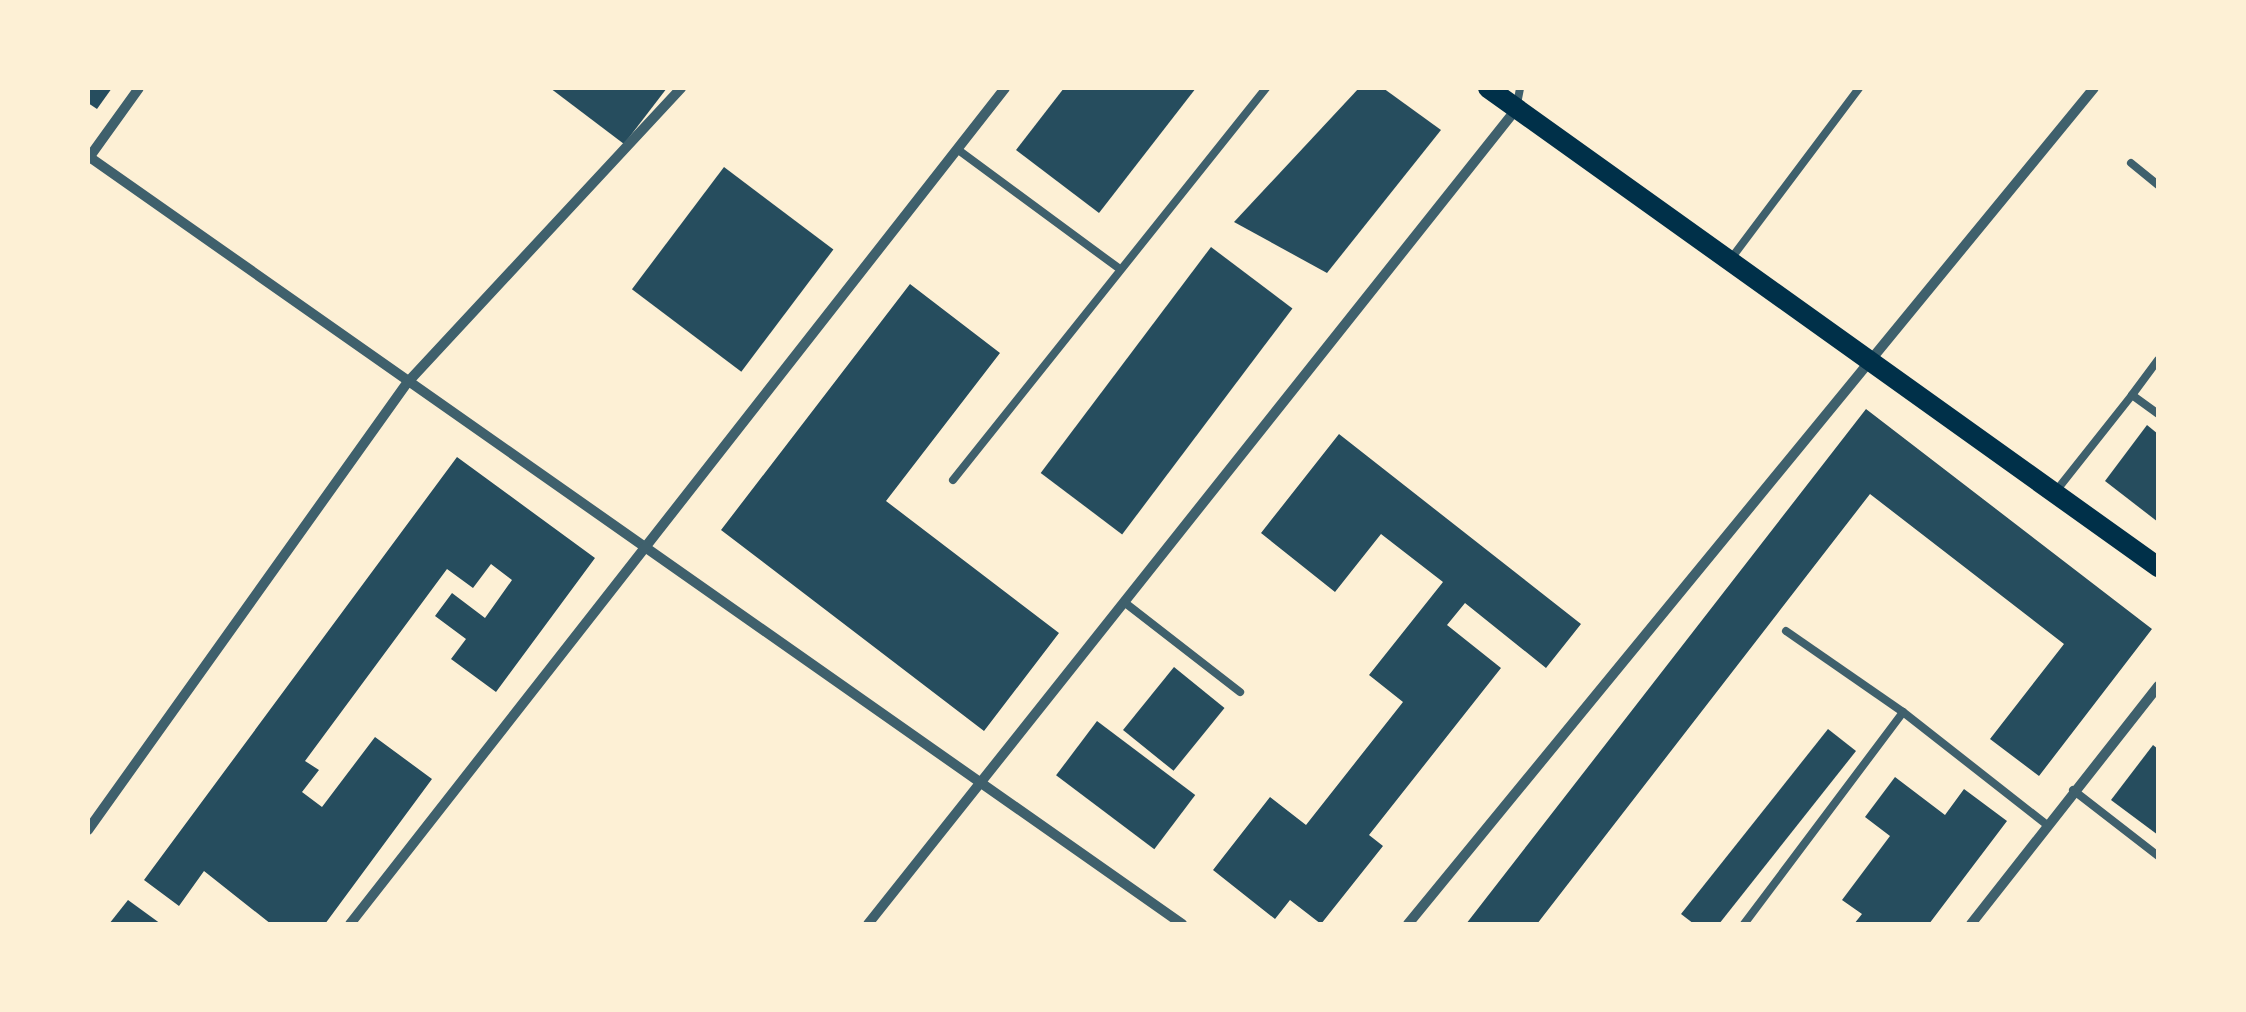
<!DOCTYPE html>
<html>
<head>
<meta charset="utf-8">
<style>
	body { margin:0 }
	#map { position:relative; width:2246px; height:1012px; overflow:hidden; background:#fdf0d5; font-family:Poppins,sans-serif }
	div>[style] { position:absolute }
	.building>* { inset:0; background:#264d5e; transform-origin:0 0 }
	.service>* { height:8px; margin:-4px; padding:0 4px; transform-origin:4px; border-radius:4px; background:#3f606c }
	.minor>* { height:10px; margin:-5px; padding:0 5px; transform-origin:5px; border-radius:5px; background:#3f606c }
	.secondary>* { height:20px; margin:-10px; padding:0 10px; transform-origin:10px; border-radius:10px; background:#003049 }
	span { translate:-50% -50%; white-space:nowrap; text-align:center; line-height:1.15; -webkit-text-stroke:8px #fdf0d5; paint-order:stroke }
	.frame { position:absolute; inset:0; border:90px solid #fdf0d5; pointer-events:none }
</style>
</head>
<body>
<div id="map">
	<div class="building">
		<div style="clip-path:polygon(88px 88px,112px 88px,97px 109px,88px 103px)"></div>
		<div style="clip-path:polygon(550px 88px,667px 88px,624px 144px)"></div>
		<div style="clip-path:polygon(1064px 88px,1196px 88px,1099px 213px,1016px 150px)"></div>
		<div style="clip-path:polygon(1359px 88px,1383px 88px,1441px 130px,1327px 273px,1234px 222px)"></div>
		<div style="left:724px;top:167px;width:137px;height:153px;rotate:37deg"></div>
		<div style="left:1211px;top:247px;width:102px;height:283px;rotate:37deg"></div>
		<div style="clip-path:polygon(910px 284px,1000px 353px,886px 501px,1059px 633px,984px 731px,721px 530px)"></div>
		<div style="clip-path:polygon(1866px 409px,2152px 629px,2039px 776px,1990px 739px,2064px 644px,1870px 494px,1537px 924px,1466px 924px)"></div>
		<div style="clip-path:polygon(2147px 425px,2158px 434px,2158px 522px,2105px 481px)"></div>
		<div style="clip-path:polygon(1339px 434px,1581px 624px,1546px 668px,1465px 603px,1447px 625px,1501px 668px,1369px 835px,1383px 846px,1321px 924px,1290px 900px,1275px 919px,1213px 870px,1270px 797px,1306px 825px,1403px 702px,1369px 675px,1443px 582px,1381px 534px,1335px 592px,1261px 533px)"></div>
		<div style="clip-path:polygon(457px 457px,595px 558px,496px 692px,451px 659px,466px 639px,435px 616px,452px 593px,485px 618px,512px 580px,491px 564px,473px 588px,447px 569px,305px 761px,319px 770px,302px 792px,322px 807px,375px 737px,432px 779px,325px 924px,271px 924px,204px 871px,179px 906px,144px 880px)"></div>
		<div style="left:1174px;top:667px;width:65px;height:81px;rotate:39deg"></div>
		<div style="left:1097px;top:721px;width:123px;height:68px;rotate:37deg"></div>
		<div style="clip-path:polygon(1828px 729px,1856px 751px,1719px 924px,1694px 924px,1681px 914px)"></div>
		<div style="clip-path:polygon(2153px 745px,2158px 749px,2158px 835px,2111px 800px)"></div>
		<div style="clip-path:polygon(1895px 777px,1945px 815px,1964px 789px,2007px 821px,1929px 924px,1854px 924px,1862px 914px,1842px 900px,1890px 836px,1865px 817px)"></div>
		<div style="clip-path:polygon(128px 900px,161px 924px,109px 924px)"></div>
	</div>
	<div class="service">
		<div style="left:1517px;top:104px;width:16px;rotate:-79deg"></div>
		<div style="left:957px;top:149px;width:199px;rotate:36.4deg"></div>
		<div style="left:2131px;top:163px;width:35px;rotate:39deg"></div>
		<div style="left:1730px;top:260px;width:215px;rotate:-53.1deg"></div>
		<div style="left:2132px;top:395px;width:44px;rotate:-53.4deg"></div>
		<div style="left:953px;top:480px;width:502px;rotate:-51.39deg"></div>
		<div style="left:2056px;top:491px;width:122px;rotate:-51.6deg"></div>
		<div style="left:2132px;top:395px;width:32px;rotate:36deg"></div>
		<div style="left:1124px;top:602px;width:147px;rotate:37.8deg"></div>
		<div style="left:1786px;top:631px;width:142px;rotate:34.7deg"></div>
		<div style="left:2073px;top:790px;width:108px;rotate:37.8deg"></div>
		<div style="left:1744px;top:924px;width:265px;rotate:-53.1deg"></div>
		<div style="left:1903px;top:712px;width:183px;rotate:38.1deg"></div>
	</div>
	<div class="minor">
		<div style="left:88px;top:156px;width:1337px;rotate:35.07deg"></div>
		<div style="left:88px;top:159px;width:87px;rotate:-54.3deg"></div>
		<div style="left:88px;top:830px;width:549px;rotate:-54.49deg"></div>
		<div style="left:407px;top:383px;width:403px;rotate:-47.1deg"></div>
		<div style="left:350px;top:924px;width:1062px;rotate:-51.92deg"></div>
		<div style="left:868px;top:924px;width:1043px;rotate:-51.5deg"></div>
		<div style="left:1408px;top:924px;width:1081px;rotate:-50.63deg"></div>
		<div style="left:1971px;top:924px;width:303px;rotate:-51.8deg"></div>
	</div>
	<div class="secondary">
		<div style="left:1488px;top:88px;width:824px;rotate:35.56deg"></div>
	</div>
	<div class="frame"></div>
</div>
</body>
</html>
